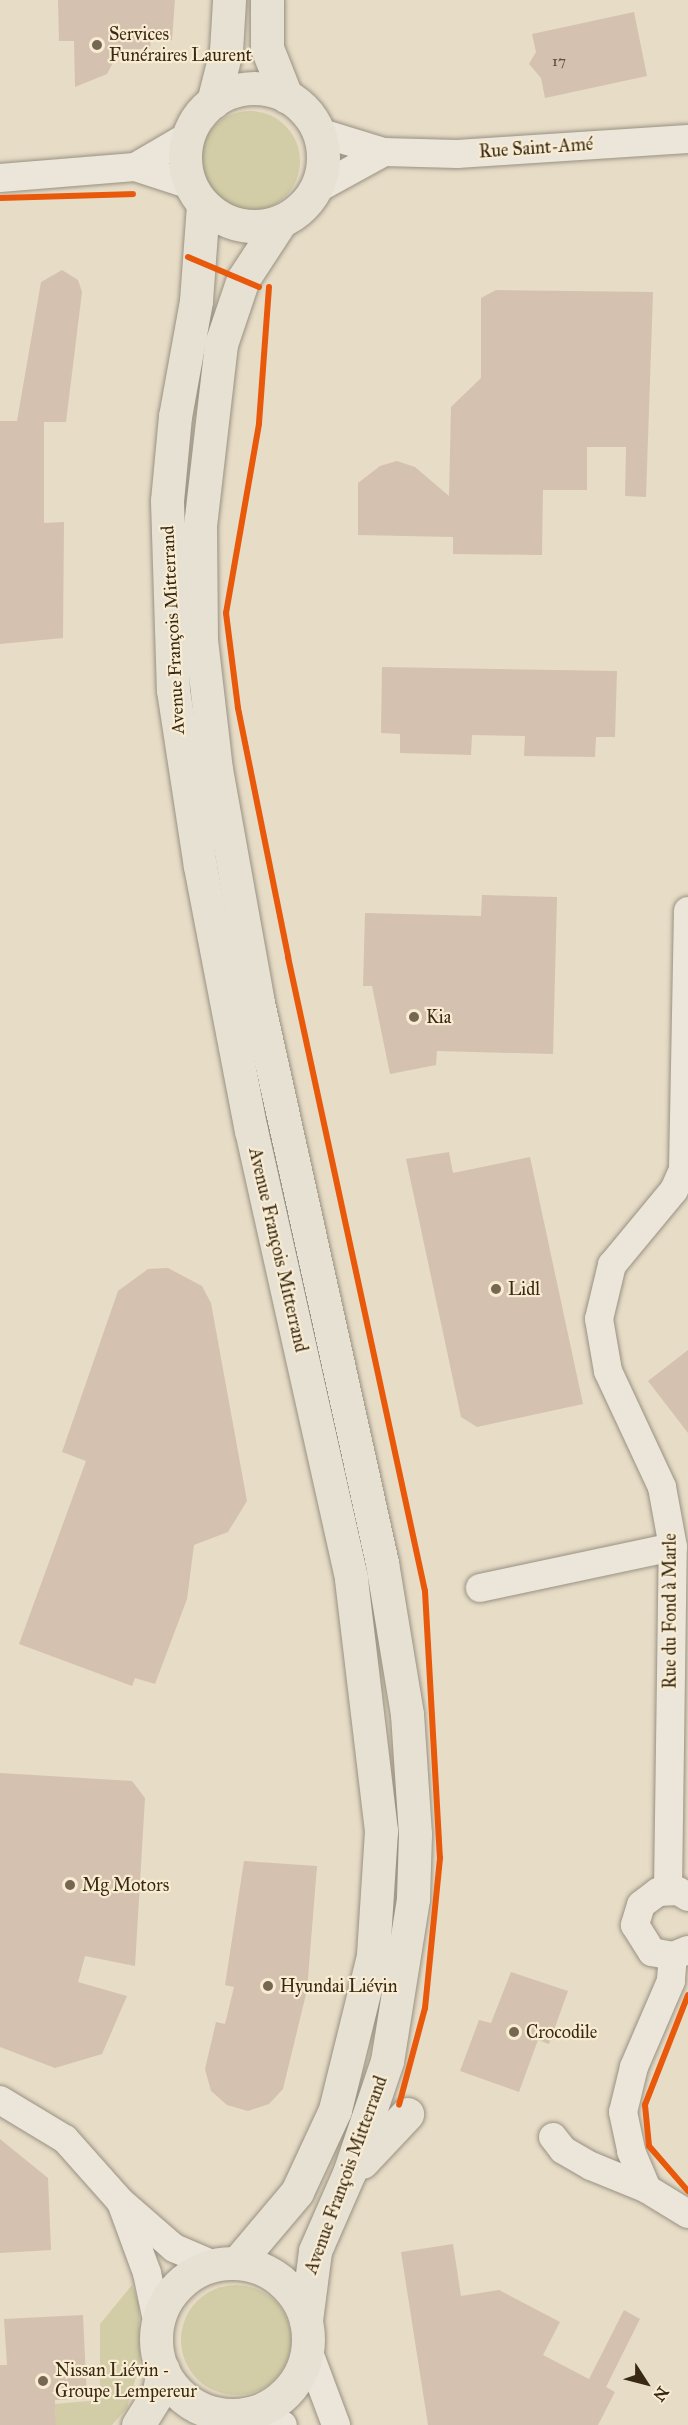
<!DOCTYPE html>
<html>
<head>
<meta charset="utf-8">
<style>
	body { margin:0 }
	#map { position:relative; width:688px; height:2425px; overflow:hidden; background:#e7dcc6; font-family:"IM FELL Great Primer",serif }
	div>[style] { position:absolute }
	.green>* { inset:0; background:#d2cda6 }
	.round { border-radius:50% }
	.building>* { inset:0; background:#d4c1af }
	.roads { filter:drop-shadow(0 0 2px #999182) drop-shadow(0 0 2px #999182) }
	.minor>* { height:28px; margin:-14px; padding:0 14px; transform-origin:14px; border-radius:14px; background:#ebe5da }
	.major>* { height:33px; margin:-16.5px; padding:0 16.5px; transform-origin:16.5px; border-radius:16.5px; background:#e7e1d4 }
	.major>.ring { margin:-16.5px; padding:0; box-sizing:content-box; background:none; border:33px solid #e7e1d4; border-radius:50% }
	.highway>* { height:33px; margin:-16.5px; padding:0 16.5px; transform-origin:16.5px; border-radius:16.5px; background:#e7e1d4 }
	.cycleway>* { height:6px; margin:-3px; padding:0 3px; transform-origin:3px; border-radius:3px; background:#e8590c }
	.dots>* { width:16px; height:16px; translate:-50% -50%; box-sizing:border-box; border:3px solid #f8ecd2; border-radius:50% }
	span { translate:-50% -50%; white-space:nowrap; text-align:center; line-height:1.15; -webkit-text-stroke:4.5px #f8ecd2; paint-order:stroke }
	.number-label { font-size:15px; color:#604e3a }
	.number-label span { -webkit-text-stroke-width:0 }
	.poi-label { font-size:18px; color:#392813 }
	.left { translate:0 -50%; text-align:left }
	.street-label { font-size:18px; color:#392813 }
	.north { position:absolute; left:616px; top:2353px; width:60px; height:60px; -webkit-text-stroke:4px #f8ecd2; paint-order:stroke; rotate:126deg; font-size:16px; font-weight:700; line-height:24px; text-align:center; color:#392813 }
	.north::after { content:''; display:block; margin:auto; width:21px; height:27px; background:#392813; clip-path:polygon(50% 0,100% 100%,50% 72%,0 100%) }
</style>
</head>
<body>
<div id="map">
	<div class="green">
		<div class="round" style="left:200px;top:111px;width:100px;height:100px"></div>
		<div style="clip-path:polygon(132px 2285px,139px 2305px,140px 2363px,127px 2408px,112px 2425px,56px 2425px,55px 2404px,100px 2400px,100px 2324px)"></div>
		<div class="round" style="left:181px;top:2285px;width:110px;height:110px"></div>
	</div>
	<div class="building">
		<div style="clip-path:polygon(58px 0,175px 0,172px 40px,151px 39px,150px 49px,120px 49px,107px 74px,75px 87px,74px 41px,59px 41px)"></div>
		<div style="clip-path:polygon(634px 12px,647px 76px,545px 98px,541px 78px,529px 64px,536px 52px,532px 34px)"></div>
		<div style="clip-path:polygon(62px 270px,78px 280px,82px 292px,66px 422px,44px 422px,44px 523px,64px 522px,63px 638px,0 644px,0 421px,17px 421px,41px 282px)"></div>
		<div style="clip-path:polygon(496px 290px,653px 292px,646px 497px,625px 496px,626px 447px,587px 447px,587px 490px,543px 490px,542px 555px,453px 554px,453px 537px,358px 535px,358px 483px,380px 466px,397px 461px,415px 467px,449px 496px,451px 407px,481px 378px,481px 298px)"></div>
		<div style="clip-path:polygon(382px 667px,617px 671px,615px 737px,596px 737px,595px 757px,524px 756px,525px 736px,472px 735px,471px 755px,400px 753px,400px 734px,381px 733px)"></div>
		<div style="clip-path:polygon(482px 895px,557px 897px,553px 1054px,437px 1051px,436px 1065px,390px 1074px,372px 986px,363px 986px,365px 913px,481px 916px)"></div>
		<div style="clip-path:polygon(449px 1152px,453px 1173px,530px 1157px,583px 1404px,477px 1427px,461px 1417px,406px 1159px)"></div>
		<div style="clip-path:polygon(168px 1268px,202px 1286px,211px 1303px,247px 1501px,228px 1532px,194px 1545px,187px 1599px,155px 1684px,135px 1678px,132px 1686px,19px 1644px,86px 1461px,62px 1452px,118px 1291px,148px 1269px)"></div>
		<div style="clip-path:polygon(688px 1350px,688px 1433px,648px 1381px)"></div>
		<div style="clip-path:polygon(0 1773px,132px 1781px,145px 1798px,135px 1966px,85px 1956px,78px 1982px,127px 1996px,102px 2054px,55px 2068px,0 2047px)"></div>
		<div style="clip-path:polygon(244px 1861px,317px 1866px,307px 1990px,283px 2089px,269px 2104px,248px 2111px,227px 2105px,211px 2091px,205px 2069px,216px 2022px,225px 2024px,234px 1987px,225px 1985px)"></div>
		<div style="clip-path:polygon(511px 1972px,568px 1991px,549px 2044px,538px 2040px,519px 2092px,460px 2071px,479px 2020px,491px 2023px)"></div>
		<div style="clip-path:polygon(0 2139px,48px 2178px,51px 2250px,0 2253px)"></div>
		<div style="clip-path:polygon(453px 2244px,461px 2296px,499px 2290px,560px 2322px,543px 2355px,589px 2379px,624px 2310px,640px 2319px,606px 2387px,615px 2392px,598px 2425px,428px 2425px,401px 2252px)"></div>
		<div style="clip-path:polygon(83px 2315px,87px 2398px,55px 2400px,56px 2425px,0 2425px,0 2365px,7px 2365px,4px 2319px)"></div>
	</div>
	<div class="roads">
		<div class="minor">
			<div style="left:318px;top:132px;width:69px;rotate:16.9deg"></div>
			<div style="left:384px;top:152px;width:73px;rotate:1.6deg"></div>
			<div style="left:457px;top:154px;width:231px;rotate:-3.7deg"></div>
			<div style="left:135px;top:167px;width:58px;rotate:18.1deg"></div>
			<div style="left:0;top:178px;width:135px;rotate:-4.7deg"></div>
			<div style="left:135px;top:167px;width:61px;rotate:-30.3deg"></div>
			<div style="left:315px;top:190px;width:79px;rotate:-28.8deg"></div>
			<div style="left:480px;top:1588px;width:197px;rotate:-12deg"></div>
			<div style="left:668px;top:1889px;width:342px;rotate:-89.2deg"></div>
			<div style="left:673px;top:1547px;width:61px;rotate:-100.4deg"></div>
			<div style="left:662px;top:1487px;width:128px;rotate:-115deg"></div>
			<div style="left:608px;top:1371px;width:53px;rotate:-99.8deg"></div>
			<div style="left:599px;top:1319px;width:56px;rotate:-76.5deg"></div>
			<div style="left:612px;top:1265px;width:97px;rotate:-50.4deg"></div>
			<div style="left:674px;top:1190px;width:22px;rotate:-66deg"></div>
			<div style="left:683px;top:1170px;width:259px;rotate:-88.9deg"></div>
			<div style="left:688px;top:1897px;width:12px;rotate:-149deg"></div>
			<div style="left:678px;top:1891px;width:20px;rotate:177deg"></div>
			<div style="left:658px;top:1892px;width:21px;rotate:143deg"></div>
			<div style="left:641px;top:1905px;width:21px;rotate:107deg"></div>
			<div style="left:635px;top:1925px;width:32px;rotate:58deg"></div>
			<div style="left:652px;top:1952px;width:21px;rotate:11deg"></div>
			<div style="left:673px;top:1956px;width:16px;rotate:-22deg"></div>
			<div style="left:673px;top:1956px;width:25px;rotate:95deg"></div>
			<div style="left:671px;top:1981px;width:94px;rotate:113.3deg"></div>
			<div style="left:634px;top:2067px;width:46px;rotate:103.7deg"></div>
			<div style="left:623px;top:2112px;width:40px;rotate:78deg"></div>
			<div style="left:631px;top:2151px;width:41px;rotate:67.2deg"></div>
			<div style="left:647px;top:2189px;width:48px;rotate:31.4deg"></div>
			<div style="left:0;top:2100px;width:76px;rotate:31deg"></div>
			<div style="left:65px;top:2139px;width:83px;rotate:48.4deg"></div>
			<div style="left:120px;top:2201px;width:72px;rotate:41deg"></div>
			<div style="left:174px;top:2248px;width:43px;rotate:23deg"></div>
			<div style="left:553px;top:2137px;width:16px;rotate:52deg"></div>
			<div style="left:563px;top:2150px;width:32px;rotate:30deg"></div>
			<div style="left:591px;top:2166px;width:61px;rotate:22.3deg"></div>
			<div style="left:122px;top:2205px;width:72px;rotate:69.8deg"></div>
			<div style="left:147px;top:2273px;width:53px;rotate:78.1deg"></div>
			<div style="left:308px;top:2350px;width:80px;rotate:69.5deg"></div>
			<div style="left:251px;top:2413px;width:34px;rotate:21deg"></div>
		</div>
		<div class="major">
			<div style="left:267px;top:0;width:48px;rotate:90deg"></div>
			<div style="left:267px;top:48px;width:52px;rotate:68.4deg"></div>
			<div class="ring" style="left:185px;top:88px;width:105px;height:105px"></div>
			<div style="left:213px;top:102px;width:53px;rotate:-75.7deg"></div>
			<div style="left:226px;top:51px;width:51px;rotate:-86.6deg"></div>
			<div style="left:203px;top:205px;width:96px;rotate:94.2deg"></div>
			<div style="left:196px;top:301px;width:117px;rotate:100.3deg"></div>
			<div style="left:175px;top:416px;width:85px;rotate:95.4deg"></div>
			<div style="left:167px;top:501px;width:189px;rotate:88.2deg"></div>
			<div style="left:173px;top:690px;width:178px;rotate:81.3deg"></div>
			<div style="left:200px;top:866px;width:269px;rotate:79.1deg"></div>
			<div style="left:251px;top:1130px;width:460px;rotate:77.4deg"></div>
			<div style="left:351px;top:1579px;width:254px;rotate:83.2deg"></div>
			<div style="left:381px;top:1831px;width:125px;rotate:93.7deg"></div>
			<div style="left:373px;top:1956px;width:159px;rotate:103.9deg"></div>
			<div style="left:335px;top:2110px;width:90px;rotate:114.9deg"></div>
			<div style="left:297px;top:2192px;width:93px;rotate:130.2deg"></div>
			<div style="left:281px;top:221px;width:69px;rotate:123.2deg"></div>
			<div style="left:243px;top:279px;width:69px;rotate:108.7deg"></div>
			<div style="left:221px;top:344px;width:183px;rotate:96.6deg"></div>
			<div style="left:200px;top:526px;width:114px;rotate:89.5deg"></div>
			<div style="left:201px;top:640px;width:130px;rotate:83.4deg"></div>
			<div style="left:216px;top:769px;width:233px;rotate:79.8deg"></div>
			<div style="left:257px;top:998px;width:579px;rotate:77.52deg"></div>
			<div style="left:382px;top:1563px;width:153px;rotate:80.6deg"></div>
			<div style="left:407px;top:1714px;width:120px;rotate:86.2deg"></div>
			<div style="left:415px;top:1834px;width:65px;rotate:91.8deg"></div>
			<div style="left:413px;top:1899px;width:164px;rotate:99.1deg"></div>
			<div style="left:387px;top:2061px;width:118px;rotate:108.7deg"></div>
			<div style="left:349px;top:2173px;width:85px;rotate:113.6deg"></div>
			<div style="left:315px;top:2251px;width:70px;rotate:97.4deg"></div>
			<div style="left:362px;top:2162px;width:66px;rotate:-46.8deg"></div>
			<div class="ring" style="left:156px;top:2263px;width:119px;height:119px"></div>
		</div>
		<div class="highway">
			<div style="left:138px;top:2425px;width:40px;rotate:-58deg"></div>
			<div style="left:159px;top:2391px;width:22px;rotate:-80deg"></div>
			<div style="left:218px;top:2425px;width:17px;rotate:-36deg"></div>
		</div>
	</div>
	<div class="cycleway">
		<div style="left:0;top:198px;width:133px;rotate:-1.7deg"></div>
		<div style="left:188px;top:257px;width:77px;rotate:22.9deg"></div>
		<div style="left:269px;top:287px;width:137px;rotate:94.2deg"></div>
		<div style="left:259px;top:424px;width:192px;rotate:99.9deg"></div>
		<div style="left:226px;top:613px;width:96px;rotate:82.8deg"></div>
		<div style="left:238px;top:708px;width:254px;rotate:78.6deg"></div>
		<div style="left:288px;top:957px;width:649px;rotate:77.81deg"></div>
		<div style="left:425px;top:1591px;width:267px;rotate:86.8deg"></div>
		<div style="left:440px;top:1858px;width:151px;rotate:95.7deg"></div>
		<div style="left:425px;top:2008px;width:100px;rotate:105deg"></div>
		<div style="left:688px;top:1995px;width:118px;rotate:111.4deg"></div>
		<div style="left:645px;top:2105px;width:41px;rotate:84.4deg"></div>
		<div style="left:649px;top:2146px;width:60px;rotate:49.1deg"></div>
	</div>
	<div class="dots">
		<div style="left:97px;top:45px;background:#766752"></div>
		<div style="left:414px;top:1017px;background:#766752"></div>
		<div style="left:496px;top:1289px;background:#766752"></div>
		<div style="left:70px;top:1885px;background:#766752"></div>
		<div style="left:268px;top:1986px;background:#766752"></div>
		<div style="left:514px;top:2032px;background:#766752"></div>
		<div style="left:43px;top:2381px;background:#766752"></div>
	</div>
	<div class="number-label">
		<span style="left:559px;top:62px">17</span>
	</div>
	<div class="poi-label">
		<span class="left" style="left:109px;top:45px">Services<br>Funéraires Laurent</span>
		<span class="left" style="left:426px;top:1017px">Kia</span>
		<span class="left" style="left:508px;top:1289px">Lidl</span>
		<span class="left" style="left:82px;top:1885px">Mg Motors</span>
		<span class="left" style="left:280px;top:1986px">Hyundai Liévin</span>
		<span class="left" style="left:526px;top:2032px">Crocodile</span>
		<span class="left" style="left:55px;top:2381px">Nissan Liévin -<br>Groupe Lempereur</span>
	</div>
	<div class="street-label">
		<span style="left:536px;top:148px;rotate:-4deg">Rue Saint-Amé</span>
		<span style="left:173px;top:630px;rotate:-93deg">Avenue François Mitterrand</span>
		<span style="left:278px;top:1250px;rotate:77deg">Avenue François Mitterrand</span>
		<span style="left:670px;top:1611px;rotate:-90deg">Rue du Fond à Marle</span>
		<span style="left:346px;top:2175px;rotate:-70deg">Avenue François Mitterrand</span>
	</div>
	<div class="north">N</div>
</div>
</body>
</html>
